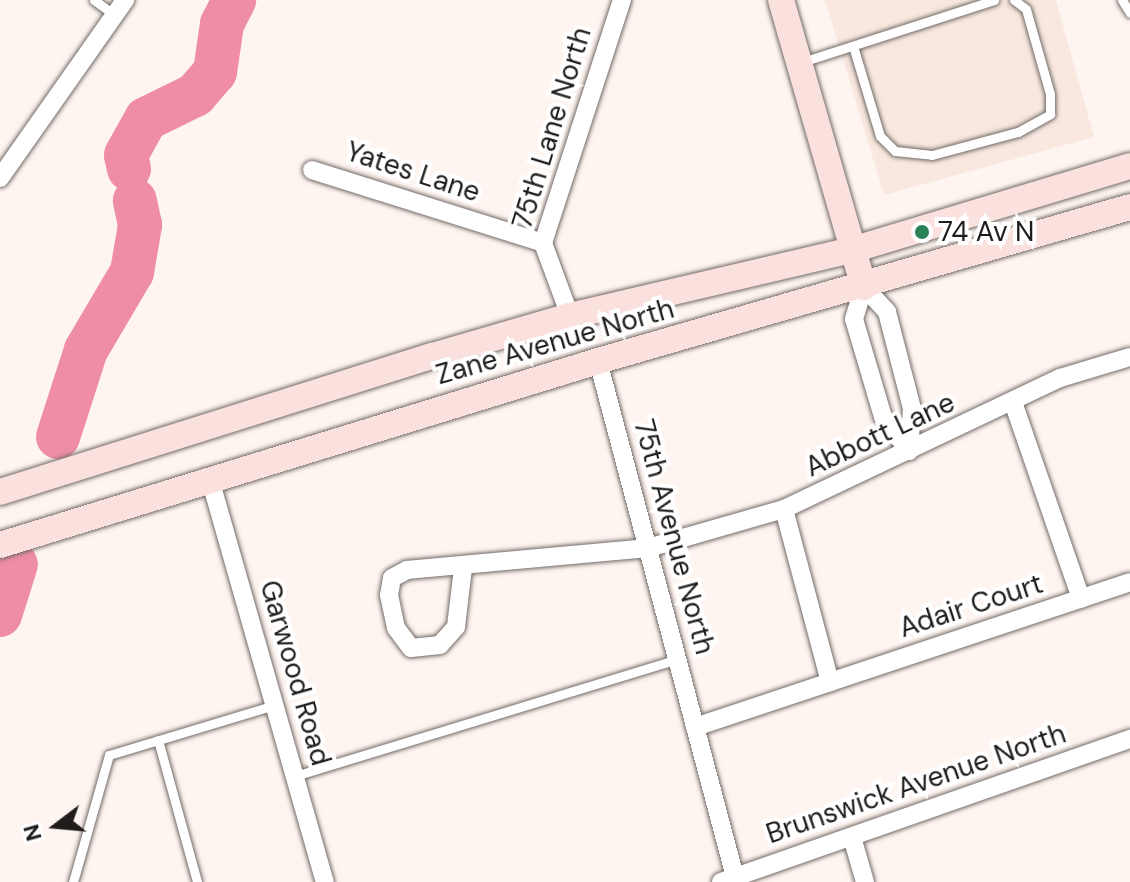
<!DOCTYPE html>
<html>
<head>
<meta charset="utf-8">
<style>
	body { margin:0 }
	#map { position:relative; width:1130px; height:882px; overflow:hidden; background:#fef5f1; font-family:"DM Sans",sans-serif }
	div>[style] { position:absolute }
	.built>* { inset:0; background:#f9e8e0 }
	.river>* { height:44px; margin:-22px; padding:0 22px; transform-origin:22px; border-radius:22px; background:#ef8da6 }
	.roads { filter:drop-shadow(0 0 2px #726b67) drop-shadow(0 0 2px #726b67) }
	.lane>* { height:9px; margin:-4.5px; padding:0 4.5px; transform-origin:4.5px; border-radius:4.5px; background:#fff }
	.street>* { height:18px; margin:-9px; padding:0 9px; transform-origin:9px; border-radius:9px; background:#fff }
	.secondary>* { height:26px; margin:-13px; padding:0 13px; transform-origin:13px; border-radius:13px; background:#fbe1de }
	.dots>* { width:22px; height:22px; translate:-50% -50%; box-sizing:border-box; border:4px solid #fff; border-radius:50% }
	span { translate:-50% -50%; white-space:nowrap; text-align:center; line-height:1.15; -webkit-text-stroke:8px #fff; paint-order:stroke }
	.street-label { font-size:28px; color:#1f1c1b }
	.poi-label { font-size:28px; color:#1f1c1b }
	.left { translate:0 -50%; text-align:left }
	.north { position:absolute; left:16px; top:786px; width:80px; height:80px; -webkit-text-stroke:6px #fff; paint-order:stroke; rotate:254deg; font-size:22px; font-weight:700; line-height:32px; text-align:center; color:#1f1c1b }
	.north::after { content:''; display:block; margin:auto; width:28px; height:36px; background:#1f1c1b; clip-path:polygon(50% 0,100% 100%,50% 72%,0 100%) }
</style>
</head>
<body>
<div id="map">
	<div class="built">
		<div style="clip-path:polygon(825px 0,1056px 0,1094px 137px,884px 195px)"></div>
	</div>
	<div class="river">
		<div style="left:129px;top:169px;width:14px;rotate:-102deg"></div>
		<div style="left:126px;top:155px;width:41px;rotate:-60.9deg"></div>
		<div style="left:146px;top:119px;width:55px;rotate:-26.1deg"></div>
		<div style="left:195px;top:95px;width:30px;rotate:-49deg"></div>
		<div style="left:215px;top:72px;width:49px;rotate:-81.7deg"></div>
		<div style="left:222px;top:24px;width:27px;rotate:-63deg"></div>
		<div style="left:58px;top:437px;width:91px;rotate:-72.2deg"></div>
		<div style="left:86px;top:350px;width:91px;rotate:-59.5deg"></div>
		<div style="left:132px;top:272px;width:48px;rotate:-80.3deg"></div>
		<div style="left:140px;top:225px;width:25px;rotate:-102deg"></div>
		<div style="left:0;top:615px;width:53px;rotate:-72.6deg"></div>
	</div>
	<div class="roads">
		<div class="lane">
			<div style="left:94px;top:0;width:27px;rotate:36deg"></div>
			<div style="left:1122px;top:0;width:15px;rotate:58deg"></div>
			<div style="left:853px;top:46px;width:94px;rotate:73.3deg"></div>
			<div style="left:880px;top:136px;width:21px;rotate:45deg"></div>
			<div style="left:895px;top:151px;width:37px;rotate:6deg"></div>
			<div style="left:932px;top:155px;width:89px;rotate:-15deg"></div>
			<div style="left:1018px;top:132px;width:37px;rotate:-29deg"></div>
			<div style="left:1050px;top:114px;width:20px;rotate:-90deg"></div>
			<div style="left:1050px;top:94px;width:88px;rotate:-105.8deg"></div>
			<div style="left:1026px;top:9px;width:15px;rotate:-143deg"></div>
			<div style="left:802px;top:62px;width:202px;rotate:-17.9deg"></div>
			<div style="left:158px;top:740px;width:147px;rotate:74.6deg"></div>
			<div style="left:295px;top:776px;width:400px;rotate:-17deg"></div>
			<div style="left:73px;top:882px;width:132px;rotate:-74.2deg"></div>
			<div style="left:109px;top:755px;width:173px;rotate:-16.8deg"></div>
		</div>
		<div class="street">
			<div style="left:312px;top:170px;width:242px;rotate:17.5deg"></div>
			<div style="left:0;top:178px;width:218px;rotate:-54.9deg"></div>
			<div style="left:864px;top:287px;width:34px;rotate:47deg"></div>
			<div style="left:887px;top:312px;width:100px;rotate:75.5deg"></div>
			<div style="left:912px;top:409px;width:42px;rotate:94.1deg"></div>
			<div style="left:909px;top:451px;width:43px;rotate:-127.4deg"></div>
			<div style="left:883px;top:417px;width:102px;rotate:-106.5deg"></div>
			<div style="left:854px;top:319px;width:34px;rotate:-73deg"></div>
			<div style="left:570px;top:316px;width:78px;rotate:-110.3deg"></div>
			<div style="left:543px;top:243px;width:256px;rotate:-72deg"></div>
			<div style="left:598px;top:361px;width:534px;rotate:75.13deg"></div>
			<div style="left:1014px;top:405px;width:205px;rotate:70.9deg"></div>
			<div style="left:210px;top:479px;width:419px;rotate:74.1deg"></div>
			<div style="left:463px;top:568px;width:59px;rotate:96.8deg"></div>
			<div style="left:456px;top:627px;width:24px;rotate:132deg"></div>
			<div style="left:440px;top:645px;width:29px;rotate:174deg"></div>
			<div style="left:411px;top:648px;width:25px;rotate:-127deg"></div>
			<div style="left:396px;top:628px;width:34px;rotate:-102deg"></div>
			<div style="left:389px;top:595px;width:17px;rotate:-80deg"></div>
			<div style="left:392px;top:578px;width:17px;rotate:-28deg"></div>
			<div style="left:407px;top:570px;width:242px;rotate:-5.2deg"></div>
			<div style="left:648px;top:548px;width:141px;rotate:-16deg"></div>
			<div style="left:784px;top:509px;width:306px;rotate:-25.4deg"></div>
			<div style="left:1060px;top:378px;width:73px;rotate:-16.7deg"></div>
			<div style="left:830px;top:682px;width:316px;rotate:-18.4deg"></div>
			<div style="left:695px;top:727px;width:142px;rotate:-18.4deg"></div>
			<div style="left:830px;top:682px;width:179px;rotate:-104.9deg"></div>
			<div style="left:852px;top:837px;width:47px;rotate:73.9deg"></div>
			<div style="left:721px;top:882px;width:433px;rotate:-19.3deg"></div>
		</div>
		<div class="secondary">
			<div style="left:781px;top:0;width:299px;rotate:73.9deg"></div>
			<div style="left:0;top:492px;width:453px;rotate:-17.5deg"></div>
			<div style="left:432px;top:356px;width:144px;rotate:-16.2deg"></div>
			<div style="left:570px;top:316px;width:290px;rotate:-13.2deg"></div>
			<div style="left:852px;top:250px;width:290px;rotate:-16.8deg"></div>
			<div style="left:0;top:545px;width:626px;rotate:-17.1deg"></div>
			<div style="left:598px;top:361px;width:554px;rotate:-16.14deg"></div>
		</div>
	</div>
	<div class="dots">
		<div style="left:922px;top:232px;background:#2a8256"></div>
	</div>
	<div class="street-label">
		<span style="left:552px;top:128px;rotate:-73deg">75th Lane North</span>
		<span style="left:413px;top:172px;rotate:18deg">Yates Lane</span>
		<span style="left:555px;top:342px;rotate:-16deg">Zane Avenue North</span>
		<span style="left:880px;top:435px;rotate:-25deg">Abbott Lane</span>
		<span style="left:674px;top:537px;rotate:75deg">75th Avenue North</span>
		<span style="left:971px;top:606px;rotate:-18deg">Adair Court</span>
		<span style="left:295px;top:673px;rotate:74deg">Garwood Road</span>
		<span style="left:916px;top:784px;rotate:-19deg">Brunswick Avenue North</span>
	</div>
	<div class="poi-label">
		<span class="left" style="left:938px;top:232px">74 Av N</span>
	</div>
	<div class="north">N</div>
</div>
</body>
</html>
